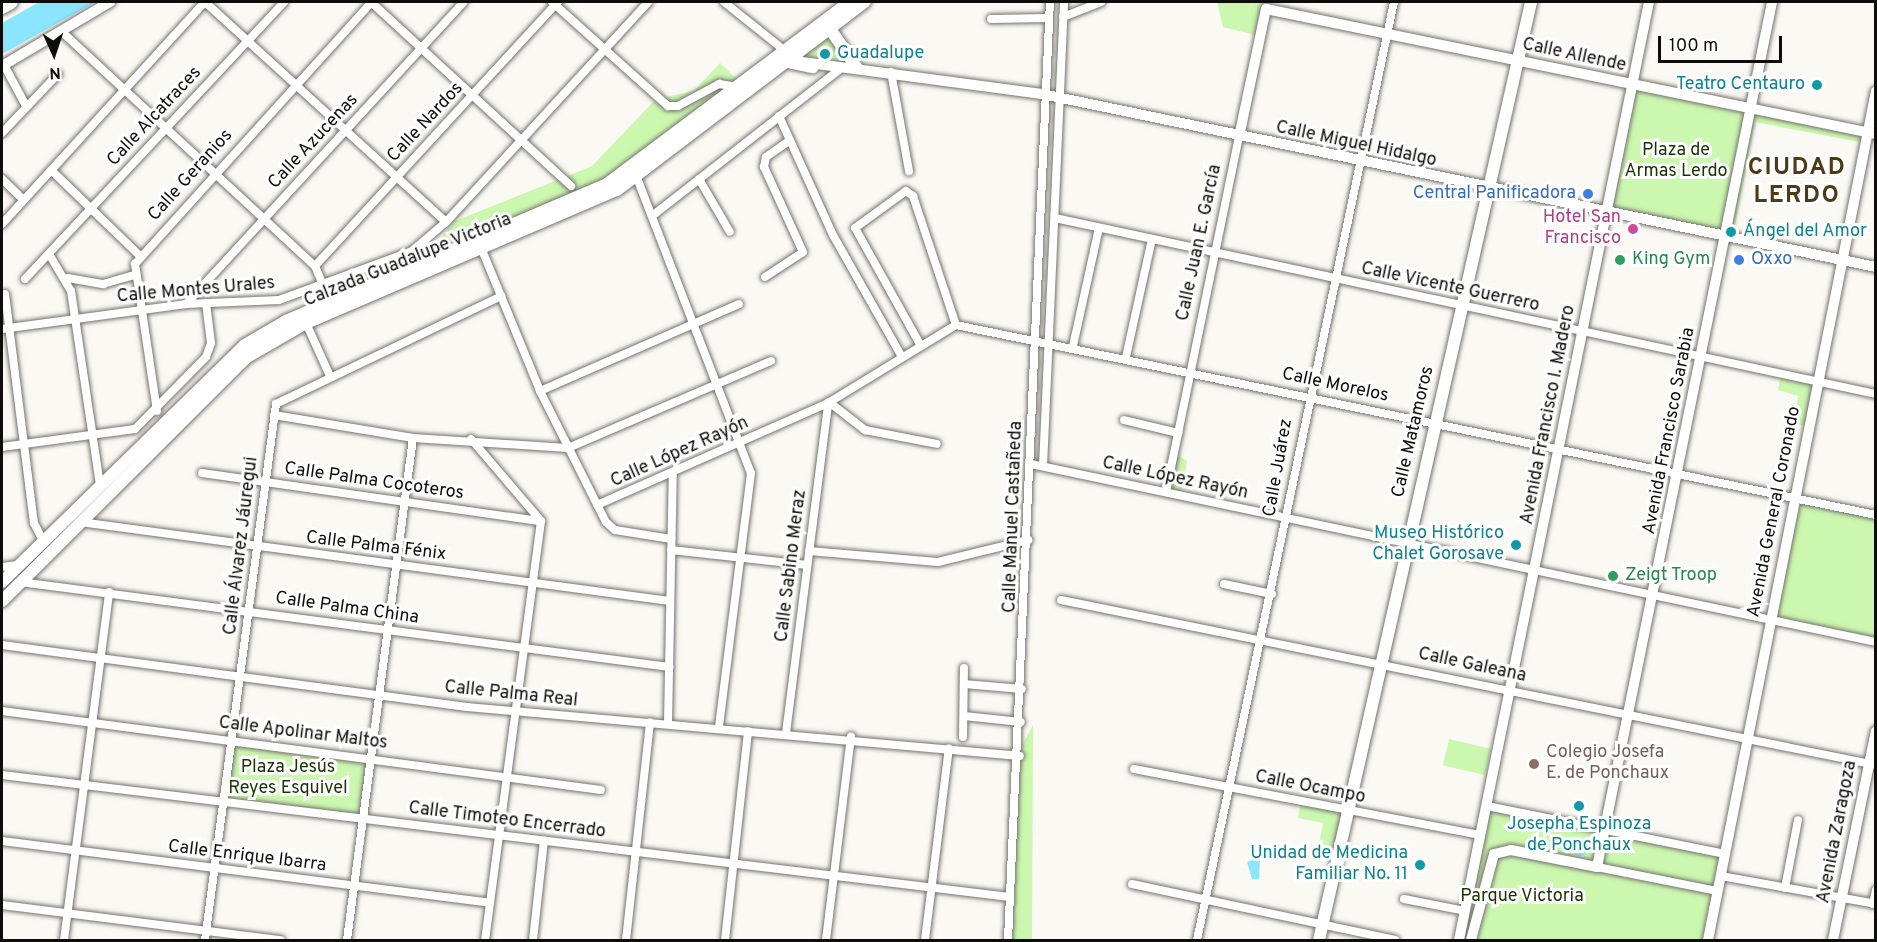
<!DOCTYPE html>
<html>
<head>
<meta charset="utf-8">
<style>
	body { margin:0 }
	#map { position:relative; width:1877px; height:942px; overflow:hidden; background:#fbf9f3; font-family:Overpass,sans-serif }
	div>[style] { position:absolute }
	.green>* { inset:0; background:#cbf7af; transform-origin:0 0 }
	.water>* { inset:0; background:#8be5fe }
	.round { border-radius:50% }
	.roads { filter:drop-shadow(0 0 2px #75726d) drop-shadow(0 0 2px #75726d) }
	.street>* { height:8px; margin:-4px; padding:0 4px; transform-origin:4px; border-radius:4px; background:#fff }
	.secondary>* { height:10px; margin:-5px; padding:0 5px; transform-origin:5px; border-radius:5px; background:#fff }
	.primary>* { height:12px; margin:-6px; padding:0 6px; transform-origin:6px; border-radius:6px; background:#fff }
	.highway>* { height:14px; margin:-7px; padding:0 7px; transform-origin:7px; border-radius:7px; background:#fff }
	.dots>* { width:16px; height:16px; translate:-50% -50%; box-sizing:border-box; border:3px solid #fff; border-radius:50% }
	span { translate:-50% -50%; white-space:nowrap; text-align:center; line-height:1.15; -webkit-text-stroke:6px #fff; paint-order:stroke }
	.culture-label { font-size:18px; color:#0d838f }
	.left { translate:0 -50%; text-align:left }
	.right { translate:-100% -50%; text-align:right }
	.street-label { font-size:18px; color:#0e0d0b }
	.park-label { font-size:18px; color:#173400 }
	.shop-label { font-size:18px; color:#366cbe }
	.hotel-label { font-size:18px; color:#b23c85 }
	.leisure-label { font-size:18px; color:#27864d }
	.education-label { font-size:18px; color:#785e54 }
	.district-label { font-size:24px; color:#4f3a15; font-weight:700; letter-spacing:1.5px }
	.frame { position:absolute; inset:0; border:3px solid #0e0d0b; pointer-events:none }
	.north { position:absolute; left:24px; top:24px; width:60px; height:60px; -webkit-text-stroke:4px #fff; paint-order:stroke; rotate:177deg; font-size:16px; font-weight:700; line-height:24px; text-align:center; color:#0e0d0b }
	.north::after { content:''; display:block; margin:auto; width:21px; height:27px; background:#0e0d0b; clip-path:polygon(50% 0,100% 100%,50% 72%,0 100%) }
	.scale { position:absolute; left:1658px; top:36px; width:124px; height:27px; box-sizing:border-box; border:3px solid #0e0d0b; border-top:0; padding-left:8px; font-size:18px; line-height:21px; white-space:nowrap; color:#0e0d0b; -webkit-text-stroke:4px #fff; paint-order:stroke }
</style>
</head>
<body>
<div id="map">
	<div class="green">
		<div style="clip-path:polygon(1217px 2px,1267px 2px,1259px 36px,1223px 27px)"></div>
		<div style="clip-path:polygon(830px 31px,854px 67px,797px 57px)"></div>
		<div style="clip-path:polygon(720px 63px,740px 82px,625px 172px,426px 256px,455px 221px,592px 166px,656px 99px,694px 91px)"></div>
		<div style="clip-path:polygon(1629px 83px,1861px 133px,1859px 142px,1755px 122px,1732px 240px,1605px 214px)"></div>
		<div style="clip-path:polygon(1781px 375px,1816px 383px,1808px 427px,1793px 423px,1798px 396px,1778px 390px)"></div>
		<div style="clip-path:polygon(1174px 453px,1187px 461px,1181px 495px,1166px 492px)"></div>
		<div style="clip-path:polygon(1793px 498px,1875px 516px,1875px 643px,1769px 619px)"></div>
		<div style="clip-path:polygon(1033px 725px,1032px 940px,1006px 940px,1018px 753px)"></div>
		<div style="left:1449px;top:739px;width:43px;height:27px;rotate:13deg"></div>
		<div style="left:232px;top:740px;width:139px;height:64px;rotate:7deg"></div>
		<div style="clip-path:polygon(1301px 802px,1347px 811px,1339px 848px,1319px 844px,1323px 823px,1298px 818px)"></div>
		<div style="clip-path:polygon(1483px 807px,1722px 854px,1706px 940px,1469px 940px,1481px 868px,1463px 938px)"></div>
	</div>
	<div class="water">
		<div style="clip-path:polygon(39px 2px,95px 2px,2px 54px,2px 23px)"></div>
		<div class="round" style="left:1571px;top:838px;width:18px;height:18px"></div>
		<div style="clip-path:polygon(1260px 857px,1259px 879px,1252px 879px,1247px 862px)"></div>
	</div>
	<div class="roads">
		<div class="street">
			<div style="left:205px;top:2px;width:326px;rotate:42.4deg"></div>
			<div style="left:371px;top:2px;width:272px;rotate:42.6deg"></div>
			<div style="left:552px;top:2px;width:156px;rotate:41.9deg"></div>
			<div style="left:668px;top:106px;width:10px"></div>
			<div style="left:678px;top:106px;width:47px;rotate:-28.2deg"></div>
			<div style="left:719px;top:84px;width:18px;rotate:9deg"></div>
			<div style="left:724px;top:2px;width:77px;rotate:38.7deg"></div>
			<div style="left:1063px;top:17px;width:41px;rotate:-21.5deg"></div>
			<div style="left:991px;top:19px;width:57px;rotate:-1deg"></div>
			<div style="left:61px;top:31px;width:346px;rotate:42.8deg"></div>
			<div style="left:315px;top:266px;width:21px;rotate:67deg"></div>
			<div style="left:4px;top:65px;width:44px;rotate:61.7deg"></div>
			<div style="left:891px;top:72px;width:101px;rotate:79.7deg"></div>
			<div style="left:779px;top:116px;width:131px;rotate:65.6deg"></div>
			<div style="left:833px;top:235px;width:140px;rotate:60.5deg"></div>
			<div style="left:2px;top:133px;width:81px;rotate:-46.5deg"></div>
			<div style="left:51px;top:170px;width:124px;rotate:44deg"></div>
			<div style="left:637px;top:178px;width:316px;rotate:68.9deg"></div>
			<div style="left:751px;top:473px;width:257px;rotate:97.2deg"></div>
			<div style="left:2px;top:179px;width:30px;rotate:44deg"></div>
			<div style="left:699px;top:179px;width:61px;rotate:59.7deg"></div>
			<div style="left:652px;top:216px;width:242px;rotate:-38deg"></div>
			<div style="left:1055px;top:218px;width:840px;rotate:12.1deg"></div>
			<div style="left:2px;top:224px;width:301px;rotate:-47.6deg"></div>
			<div style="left:482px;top:250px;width:152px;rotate:67.6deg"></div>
			<div style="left:540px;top:391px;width:147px;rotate:63.3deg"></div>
			<div style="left:606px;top:522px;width:12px;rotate:42deg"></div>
			<div style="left:615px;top:530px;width:57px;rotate:9.1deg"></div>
			<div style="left:49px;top:254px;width:43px;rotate:59.3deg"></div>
			<div style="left:71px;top:291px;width:196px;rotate:81.5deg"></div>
			<div style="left:315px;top:266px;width:359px;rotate:-47.4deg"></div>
			<div style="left:765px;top:277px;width:45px;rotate:-33.3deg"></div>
			<div style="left:803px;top:252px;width:94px;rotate:-114.6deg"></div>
			<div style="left:764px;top:167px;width:10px;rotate:-79deg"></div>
			<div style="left:766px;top:157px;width:29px;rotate:-35deg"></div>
			<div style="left:68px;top:278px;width:36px;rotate:10deg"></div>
			<div style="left:103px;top:284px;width:32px;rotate:-16deg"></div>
			<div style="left:25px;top:279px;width:379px;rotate:-46.9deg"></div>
			<div style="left:5px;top:294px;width:231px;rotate:82.8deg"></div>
			<div style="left:34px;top:523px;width:20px;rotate:63deg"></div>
			<div style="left:186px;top:304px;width:410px;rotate:-47.4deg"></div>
			<div style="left:306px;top:323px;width:58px;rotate:65.6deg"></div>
			<div style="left:2px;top:329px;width:186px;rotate:-7.7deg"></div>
			<div style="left:186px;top:304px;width:93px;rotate:-2.5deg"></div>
			<div style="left:279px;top:300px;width:142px;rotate:-20.2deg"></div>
			<div style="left:412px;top:251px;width:45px;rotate:-40.5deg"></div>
			<div style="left:446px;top:222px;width:299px;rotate:-47.4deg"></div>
			<div style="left:921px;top:346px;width:135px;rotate:-119.2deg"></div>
			<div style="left:855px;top:228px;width:63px;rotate:-36deg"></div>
			<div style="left:906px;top:191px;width:9px;rotate:36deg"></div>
			<div style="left:913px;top:196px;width:136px;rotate:71.6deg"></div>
			<div style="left:1073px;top:346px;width:121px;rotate:-77.6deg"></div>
			<div style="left:1126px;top:357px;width:121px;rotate:-77.6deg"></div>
			<div style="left:540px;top:391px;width:217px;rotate:-23.6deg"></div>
			<div style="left:829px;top:402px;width:46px;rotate:37.9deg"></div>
			<div style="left:865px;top:430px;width:73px;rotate:11deg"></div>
			<div style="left:157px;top:411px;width:149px;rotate:-98.5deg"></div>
			<div style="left:135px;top:264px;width:353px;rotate:-47.9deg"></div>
			<div style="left:274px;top:415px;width:141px;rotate:9.4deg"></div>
			<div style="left:413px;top:438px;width:155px;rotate:3.7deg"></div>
			<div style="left:568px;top:448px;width:221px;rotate:-23.2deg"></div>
			<div style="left:1124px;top:420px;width:56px;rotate:13.5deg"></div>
			<div style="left:471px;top:439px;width:108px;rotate:49.5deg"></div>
			<div style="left:541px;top:521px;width:423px;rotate:97.6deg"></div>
			<div style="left:2px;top:447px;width:134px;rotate:-7.7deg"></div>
			<div style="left:135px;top:429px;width:101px;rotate:-45.4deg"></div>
			<div style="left:206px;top:357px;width:15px;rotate:-70deg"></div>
			<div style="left:211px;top:343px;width:40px;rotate:-97.1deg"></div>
			<div style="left:1031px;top:464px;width:864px;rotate:11.9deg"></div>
			<div style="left:1043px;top:466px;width:464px;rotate:-87.4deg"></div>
			<div style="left:202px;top:473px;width:342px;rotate:8.1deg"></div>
			<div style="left:1166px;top:492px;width:362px;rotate:-78.4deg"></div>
			<div style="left:597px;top:505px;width:253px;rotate:-23.8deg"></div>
			<div style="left:828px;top:403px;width:150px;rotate:-31.4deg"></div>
			<div style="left:956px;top:325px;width:939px;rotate:11.67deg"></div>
			<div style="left:80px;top:522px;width:595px;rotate:7.63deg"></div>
			<div style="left:671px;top:550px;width:137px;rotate:6.3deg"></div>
			<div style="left:809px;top:551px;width:129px;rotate:4.9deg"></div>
			<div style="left:938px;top:562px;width:93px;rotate:-13.7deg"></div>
			<div style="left:2px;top:567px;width:16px;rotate:-7deg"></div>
			<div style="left:20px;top:582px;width:655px;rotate:7.46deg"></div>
			<div style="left:1224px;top:584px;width:49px;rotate:11.8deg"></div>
			<div style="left:1061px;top:600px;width:832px;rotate:11.45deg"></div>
			<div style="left:2px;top:645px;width:469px;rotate:7.6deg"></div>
			<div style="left:467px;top:707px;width:555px;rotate:5.06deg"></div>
			<div style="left:964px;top:684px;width:58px;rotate:4.9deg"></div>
			<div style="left:2px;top:711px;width:604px;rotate:7.51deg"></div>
			<div style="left:964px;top:716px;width:57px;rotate:6deg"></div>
			<div style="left:668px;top:723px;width:250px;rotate:-88.9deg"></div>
			<div style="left:786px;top:733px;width:333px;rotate:-82.7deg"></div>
			<div style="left:963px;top:737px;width:69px;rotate:-89.2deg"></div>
			<div style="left:1134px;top:769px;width:353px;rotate:10.8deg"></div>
			<div style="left:2px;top:775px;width:1015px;rotate:6.9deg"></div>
			<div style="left:1487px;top:806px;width:243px;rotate:11.4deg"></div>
			<div style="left:2px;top:841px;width:492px;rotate:7.2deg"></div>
			<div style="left:1597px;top:867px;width:122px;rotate:11.3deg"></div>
			<div style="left:1721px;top:876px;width:158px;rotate:10.2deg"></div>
			<div style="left:1132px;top:884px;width:269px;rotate:12deg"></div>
			<div style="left:1785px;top:888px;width:69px;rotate:-79.2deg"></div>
			<div style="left:1404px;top:899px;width:62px;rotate:11.1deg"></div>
			<div style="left:1873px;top:904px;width:14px;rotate:-78deg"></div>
			<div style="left:2px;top:905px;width:281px;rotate:7.2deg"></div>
			<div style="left:64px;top:940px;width:351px;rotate:-82.6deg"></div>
			<div style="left:205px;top:940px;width:541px;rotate:-82.45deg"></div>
			<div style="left:276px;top:404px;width:250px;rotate:-25.6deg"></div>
			<div style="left:347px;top:940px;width:506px;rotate:-82.51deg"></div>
			<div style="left:533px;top:940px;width:100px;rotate:-83.7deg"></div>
			<div style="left:626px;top:940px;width:219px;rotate:-83.7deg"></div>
			<div style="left:725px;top:940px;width:210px;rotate:-83.7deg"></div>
			<div style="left:826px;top:940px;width:205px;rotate:-83deg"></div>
			<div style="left:925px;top:940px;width:193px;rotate:-82.9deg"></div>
			<div style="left:1008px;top:940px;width:939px;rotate:-87.44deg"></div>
			<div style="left:1197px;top:940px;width:958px;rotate:-78.14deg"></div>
		</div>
		<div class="secondary">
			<div style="left:787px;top:52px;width:18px;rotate:34deg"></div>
			<div style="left:802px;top:62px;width:242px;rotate:7.6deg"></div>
			<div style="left:1042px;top:94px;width:852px;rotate:11.72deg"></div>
			<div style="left:779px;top:61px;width:35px;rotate:12deg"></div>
			<div style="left:2px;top:66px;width:126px;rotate:-30.7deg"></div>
			<div style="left:1239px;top:137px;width:131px;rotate:-78.1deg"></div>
			<div style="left:1266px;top:9px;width:623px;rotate:11.58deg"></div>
			<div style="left:1459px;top:940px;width:957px;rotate:-78.55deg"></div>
			<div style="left:1471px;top:940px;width:89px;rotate:-75deg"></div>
			<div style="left:1494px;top:854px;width:17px;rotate:-13deg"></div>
			<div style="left:1511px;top:850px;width:88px;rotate:11.2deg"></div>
			<div style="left:1597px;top:867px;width:883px;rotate:-78.56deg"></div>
			<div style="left:1708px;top:940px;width:865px;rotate:-78.81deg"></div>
			<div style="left:1833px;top:940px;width:213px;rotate:-78.4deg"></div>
		</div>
		<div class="primary">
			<div style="left:830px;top:29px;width:47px;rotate:55.3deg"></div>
			<div style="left:2px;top:582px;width:339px;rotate:-44.3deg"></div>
			<div style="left:245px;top:345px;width:48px;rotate:-30.3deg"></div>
			<div style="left:286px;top:321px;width:349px;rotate:-23.1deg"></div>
			<div style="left:607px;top:184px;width:303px;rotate:-36.9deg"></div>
			<div style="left:2px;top:601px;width:346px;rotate:-44.9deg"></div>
			<div style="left:247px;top:357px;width:68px;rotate:-30deg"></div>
			<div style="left:306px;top:323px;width:338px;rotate:-23.2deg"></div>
			<div style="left:617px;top:190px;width:311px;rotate:-37.2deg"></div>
			<div style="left:1319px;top:940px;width:962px;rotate:-77.26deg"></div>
		</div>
		<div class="highway">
			<div style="left:2px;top:7px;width:10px;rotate:-29deg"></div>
		</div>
	</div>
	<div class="dots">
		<div style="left:825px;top:54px;background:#0f9aa8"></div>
		<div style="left:1817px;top:85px;background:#0f9aa8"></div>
		<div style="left:1588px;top:194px;background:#3f7fe0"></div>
		<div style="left:1633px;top:229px;background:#d1479c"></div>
		<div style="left:1731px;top:232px;background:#0f9aa8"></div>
		<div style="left:1620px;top:260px;background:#2e9e5b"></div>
		<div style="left:1739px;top:260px;background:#3f7fe0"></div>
		<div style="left:1516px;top:545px;background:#0f9aa8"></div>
		<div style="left:1613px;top:576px;background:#2e9e5b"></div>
		<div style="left:1534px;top:764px;background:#8d6e63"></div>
		<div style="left:1579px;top:806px;background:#0f9aa8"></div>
		<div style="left:1420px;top:865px;background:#0f9aa8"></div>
	</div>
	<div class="culture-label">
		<span class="left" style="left:837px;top:54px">Guadalupe</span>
		<span class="right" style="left:1805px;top:85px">Teatro Centauro</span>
		<span class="left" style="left:1743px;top:232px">Ángel del Amor</span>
		<span class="right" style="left:1504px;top:545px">Museo Histórico<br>Chalet Gorosave</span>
		<span style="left:1579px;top:836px">Josepha Espinoza<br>de Ponchaux</span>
		<span class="right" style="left:1408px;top:865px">Unidad de Medicina<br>Familiar No. 11</span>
	</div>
	<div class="street-label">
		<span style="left:1574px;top:56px;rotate:12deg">Calle Allende</span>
		<span style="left:155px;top:117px;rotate:-47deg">Calle Alcatraces</span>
		<span style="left:426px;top:123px;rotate:-47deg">Calle Nardos</span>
		<span style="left:314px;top:142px;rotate:-47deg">Calle Azucenas</span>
		<span style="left:1356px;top:145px;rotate:12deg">Calle Miguel Hidalgo</span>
		<span style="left:191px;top:176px;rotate:-48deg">Calle Geranios</span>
		<span style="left:1200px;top:243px;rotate:-78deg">Calle Juan E. García</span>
		<span style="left:408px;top:261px;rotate:-22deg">Calzada Guadalupe Victoria</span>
		<span style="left:1450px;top:288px;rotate:12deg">Calle Vicente Guerrero</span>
		<span style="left:196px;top:291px;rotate:-5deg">Calle Montes Urales</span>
		<span style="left:1335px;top:386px;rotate:12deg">Calle Morelos</span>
		<span style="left:1549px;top:415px;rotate:-79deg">Avenida Francisco I. Madero</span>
		<span style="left:1670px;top:431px;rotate:-79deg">Avenida Francisco Sarabia</span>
		<span style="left:1414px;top:432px;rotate:-77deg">Calle Matamoros</span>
		<span style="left:680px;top:453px;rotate:-24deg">Calle López Rayón</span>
		<span style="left:1279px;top:468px;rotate:-80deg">Calle Juárez</span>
		<span style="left:1175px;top:479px;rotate:12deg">Calle López Rayón</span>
		<span style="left:374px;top:482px;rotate:8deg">Calle Palma Cocoteros</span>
		<span style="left:1775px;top:512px;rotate:-79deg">Avenida General Coronado</span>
		<span style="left:1014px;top:517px;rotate:-88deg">Calle Manuel Castañeda</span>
		<span style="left:242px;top:546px;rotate:-83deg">Calle Álvarez Jáuregui</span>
		<span style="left:376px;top:547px;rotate:7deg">Calle Palma Fénix</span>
		<span style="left:792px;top:566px;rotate:-83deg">Calle Sabino Meraz</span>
		<span style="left:347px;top:609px;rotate:8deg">Calle Palma China</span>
		<span style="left:1472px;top:666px;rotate:12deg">Calle Galeana</span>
		<span style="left:511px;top:695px;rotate:6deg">Calle Palma Real</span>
		<span style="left:303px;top:734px;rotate:7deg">Calle Apolinar Maltos</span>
		<span style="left:1310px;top:788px;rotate:11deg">Calle Ocampo</span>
		<span style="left:507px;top:821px;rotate:7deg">Calle Timoteo Encerrado</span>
		<span style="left:1838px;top:832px;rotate:-79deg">Avenida Zaragoza</span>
		<span style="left:247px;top:857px;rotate:7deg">Calle Enrique Ibarra</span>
	</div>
	<div class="park-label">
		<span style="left:1676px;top:162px">Plaza de<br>Armas Lerdo</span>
		<span style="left:288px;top:779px">Plaza Jesús<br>Reyes Esquivel</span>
		<span style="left:1522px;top:897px">Parque Victoria</span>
	</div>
	<div class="shop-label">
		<span class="right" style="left:1576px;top:194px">Central Panificadora</span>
		<span class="left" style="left:1751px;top:260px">Oxxo</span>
	</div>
	<div class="hotel-label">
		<span class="right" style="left:1621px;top:229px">Hotel San<br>Francisco</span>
	</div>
	<div class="leisure-label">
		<span class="left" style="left:1632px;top:260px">King Gym</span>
		<span class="left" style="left:1625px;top:576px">Zeigt Troop</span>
	</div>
	<div class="education-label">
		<span class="left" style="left:1546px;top:764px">Colegio Josefa<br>E. de Ponchaux</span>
	</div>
	<div class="district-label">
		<span style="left:1797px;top:183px">CIUDAD<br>LERDO</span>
	</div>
	<div class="frame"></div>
	<div class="north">N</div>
	<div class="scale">100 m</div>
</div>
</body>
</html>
